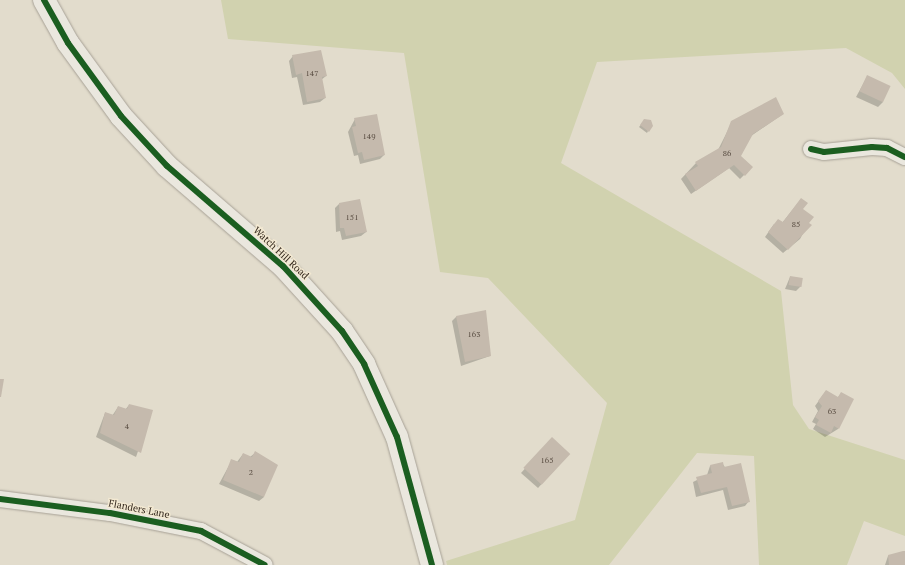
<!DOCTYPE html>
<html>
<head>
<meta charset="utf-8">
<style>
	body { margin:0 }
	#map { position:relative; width:905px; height:565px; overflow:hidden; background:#e2dccc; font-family:"PT Serif",serif }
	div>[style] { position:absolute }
	.green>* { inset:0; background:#d1d2af }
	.shadow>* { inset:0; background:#0003 }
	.building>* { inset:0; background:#c5baad; transform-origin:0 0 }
	.roads { filter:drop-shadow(0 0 1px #a7a196) drop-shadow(0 0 1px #a7a196) }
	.street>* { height:16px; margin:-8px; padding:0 8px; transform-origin:8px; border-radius:8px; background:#eae7de }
	.secondary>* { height:22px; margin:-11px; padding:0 11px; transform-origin:11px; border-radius:11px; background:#eae7de }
	.cycleway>* { height:6px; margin:-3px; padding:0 3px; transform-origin:3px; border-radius:3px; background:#1b5e20 }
	span { translate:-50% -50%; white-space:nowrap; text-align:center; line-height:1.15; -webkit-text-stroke:3px #f3e9d2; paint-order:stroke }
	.number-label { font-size:8px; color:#594d42 }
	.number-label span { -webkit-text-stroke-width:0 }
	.street-label { font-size:10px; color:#35291e }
</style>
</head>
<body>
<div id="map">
	<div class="green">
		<div style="clip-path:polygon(221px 0,905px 0,905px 89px,892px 73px,846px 48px,597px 62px,561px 163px,781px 291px,793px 405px,809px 429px,905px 460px,905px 536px,864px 521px,847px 565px,759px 565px,754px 456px,697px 453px,609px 565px,447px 565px,446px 561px,575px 520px,607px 403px,488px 278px,440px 272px,404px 53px,228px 39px)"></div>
	</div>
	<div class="shadow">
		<div style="clip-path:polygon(293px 56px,326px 76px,321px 80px,325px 98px,320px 102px,303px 105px,297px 77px,292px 78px,289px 61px)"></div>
		<div style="clip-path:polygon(867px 77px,883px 102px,878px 107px,856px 97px)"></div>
		<div style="clip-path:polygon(783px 114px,751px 136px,740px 156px,752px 167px,740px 179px,729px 168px,691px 194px,681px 179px,696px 163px,718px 150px,732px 122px)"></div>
		<div style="clip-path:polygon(355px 119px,384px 155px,380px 159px,360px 164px,358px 155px,354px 156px,348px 132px)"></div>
		<div style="clip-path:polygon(643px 122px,648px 131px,647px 133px,639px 127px)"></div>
		<div style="clip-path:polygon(801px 199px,802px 210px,812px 217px,800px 239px,783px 253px,765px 237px,774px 224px,782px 223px)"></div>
		<div style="clip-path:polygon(339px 204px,366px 232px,361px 236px,342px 240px,340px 231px,336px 232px,335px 208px)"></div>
		<div style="clip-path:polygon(790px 277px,801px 286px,796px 291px,785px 289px)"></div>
		<div style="clip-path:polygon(485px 311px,490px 356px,461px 366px,452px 321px,456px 317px)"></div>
		<div style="clip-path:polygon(826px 391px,837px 398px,842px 393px,838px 429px,825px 437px,813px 429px,816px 424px,812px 422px,818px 411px,815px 406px)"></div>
		<div style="clip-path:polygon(129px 405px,152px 411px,136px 457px,96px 437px,105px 413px,112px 416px,118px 407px,125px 410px)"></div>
		<div style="clip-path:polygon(548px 443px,569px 454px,538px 488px,521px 473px)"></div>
		<div style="clip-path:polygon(255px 453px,264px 497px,259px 501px,219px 484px,232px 460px,237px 462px,243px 454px,250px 457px)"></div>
		<div style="clip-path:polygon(722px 463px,749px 501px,745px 506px,728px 510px,723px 490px,696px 497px,693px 482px,707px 475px,710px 466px)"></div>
		<div style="clip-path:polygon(905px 554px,905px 565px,885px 565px,888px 556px)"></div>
	</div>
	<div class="building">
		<div style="clip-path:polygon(321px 50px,327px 76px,322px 77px,326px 98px,307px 102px,302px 73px,296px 75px,292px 55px)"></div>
		<div style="left:867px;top:75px;width:26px;height:18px;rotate:25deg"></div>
		<div style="clip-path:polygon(776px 97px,784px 114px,753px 134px,741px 156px,753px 167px,745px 176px,734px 165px,696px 191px,685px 174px,698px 166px,695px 162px,721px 147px,731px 121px)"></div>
		<div style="clip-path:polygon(377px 114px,385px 155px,364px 160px,362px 152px,358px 153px,352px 127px,356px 126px,354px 118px)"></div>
		<div style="clip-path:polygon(644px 119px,651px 120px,653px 126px,649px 132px,640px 125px)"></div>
		<div style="clip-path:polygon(801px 198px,808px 203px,803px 209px,814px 217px,809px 223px,812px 225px,788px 250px,768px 232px,778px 219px,783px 222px)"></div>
		<div style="clip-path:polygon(360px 199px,367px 232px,346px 236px,344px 228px,340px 228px,339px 203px)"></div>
		<div style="left:790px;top:276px;width:13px;height:9px;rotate:9deg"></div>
		<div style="clip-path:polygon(486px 310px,491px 356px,465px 362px,456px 316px)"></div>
		<div style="clip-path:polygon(0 379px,4px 379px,1px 397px,0 397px)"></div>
		<div style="clip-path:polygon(826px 390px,838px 397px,841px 392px,854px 399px,839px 429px,834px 426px,831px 433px,816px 425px,819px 420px,815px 417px,822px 406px,818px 401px)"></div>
		<div style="clip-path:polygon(129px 404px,153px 410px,141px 453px,100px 433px,105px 412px,114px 415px,118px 406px,127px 409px)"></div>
		<div style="left:552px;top:437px;width:25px;height:42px;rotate:43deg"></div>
		<div style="clip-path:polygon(255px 451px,278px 465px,264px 497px,223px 480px,231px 459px,239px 462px,243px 453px,252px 457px)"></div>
		<div style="clip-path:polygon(723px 462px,724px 467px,741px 463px,750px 502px,732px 506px,727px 487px,701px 493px,696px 477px,712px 473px,710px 465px)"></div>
		<div style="clip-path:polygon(903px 551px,905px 551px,905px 565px,889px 565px,888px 555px)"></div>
	</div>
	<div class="roads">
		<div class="street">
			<div style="left:811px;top:149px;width:13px;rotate:13deg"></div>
			<div style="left:824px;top:152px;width:48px;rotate:-5.9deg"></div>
			<div style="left:872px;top:147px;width:15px;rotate:4deg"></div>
			<div style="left:887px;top:148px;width:20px;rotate:27deg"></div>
			<div style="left:0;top:499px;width:111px;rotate:7.3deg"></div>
			<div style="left:110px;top:513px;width:93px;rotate:11.2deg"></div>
			<div style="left:201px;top:531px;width:72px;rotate:28deg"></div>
		</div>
		<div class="secondary">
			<div style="left:44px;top:0;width:49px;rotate:60.8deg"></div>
			<div style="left:68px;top:43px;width:90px;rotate:54deg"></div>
			<div style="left:121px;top:116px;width:68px;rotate:47.4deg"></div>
			<div style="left:167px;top:166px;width:153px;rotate:40.8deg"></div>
			<div style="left:283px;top:266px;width:88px;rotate:47.8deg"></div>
			<div style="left:342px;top:331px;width:40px;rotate:56deg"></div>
			<div style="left:364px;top:364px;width:80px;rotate:65.7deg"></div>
			<div style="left:397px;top:437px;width:133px;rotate:74.7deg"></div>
		</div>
	</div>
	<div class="cycleway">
		<div style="left:44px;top:0;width:49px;rotate:60.8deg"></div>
		<div style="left:68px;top:43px;width:90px;rotate:54deg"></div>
		<div style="left:121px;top:116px;width:68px;rotate:47.4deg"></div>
		<div style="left:167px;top:166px;width:153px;rotate:40.8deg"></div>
		<div style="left:283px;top:266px;width:88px;rotate:47.8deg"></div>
		<div style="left:342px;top:331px;width:40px;rotate:56deg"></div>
		<div style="left:364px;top:364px;width:80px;rotate:65.7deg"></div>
		<div style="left:397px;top:437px;width:133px;rotate:74.7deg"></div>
		<div style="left:811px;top:149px;width:13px;rotate:13deg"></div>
		<div style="left:824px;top:152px;width:48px;rotate:-5.9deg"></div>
		<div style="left:872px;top:147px;width:15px;rotate:4deg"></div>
		<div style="left:887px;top:148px;width:20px;rotate:27deg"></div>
		<div style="left:0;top:499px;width:111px;rotate:7.3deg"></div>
		<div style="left:110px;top:513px;width:93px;rotate:11.2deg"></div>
		<div style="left:201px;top:531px;width:72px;rotate:28deg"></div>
	</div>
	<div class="number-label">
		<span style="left:312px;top:74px">147</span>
		<span style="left:369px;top:137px">149</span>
		<span style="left:727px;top:154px">86</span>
		<span style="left:352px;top:218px">151</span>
		<span style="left:796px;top:225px">85</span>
		<span style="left:474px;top:335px">163</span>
		<span style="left:832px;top:412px">63</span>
		<span style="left:127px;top:427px">4</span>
		<span style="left:547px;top:461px">165</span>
		<span style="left:251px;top:473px">2</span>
	</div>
	<div class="street-label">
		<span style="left:281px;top:253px;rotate:43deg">Watch Hill Road</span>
		<span style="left:139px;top:509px;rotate:11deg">Flanders Lane</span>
	</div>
</div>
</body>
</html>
